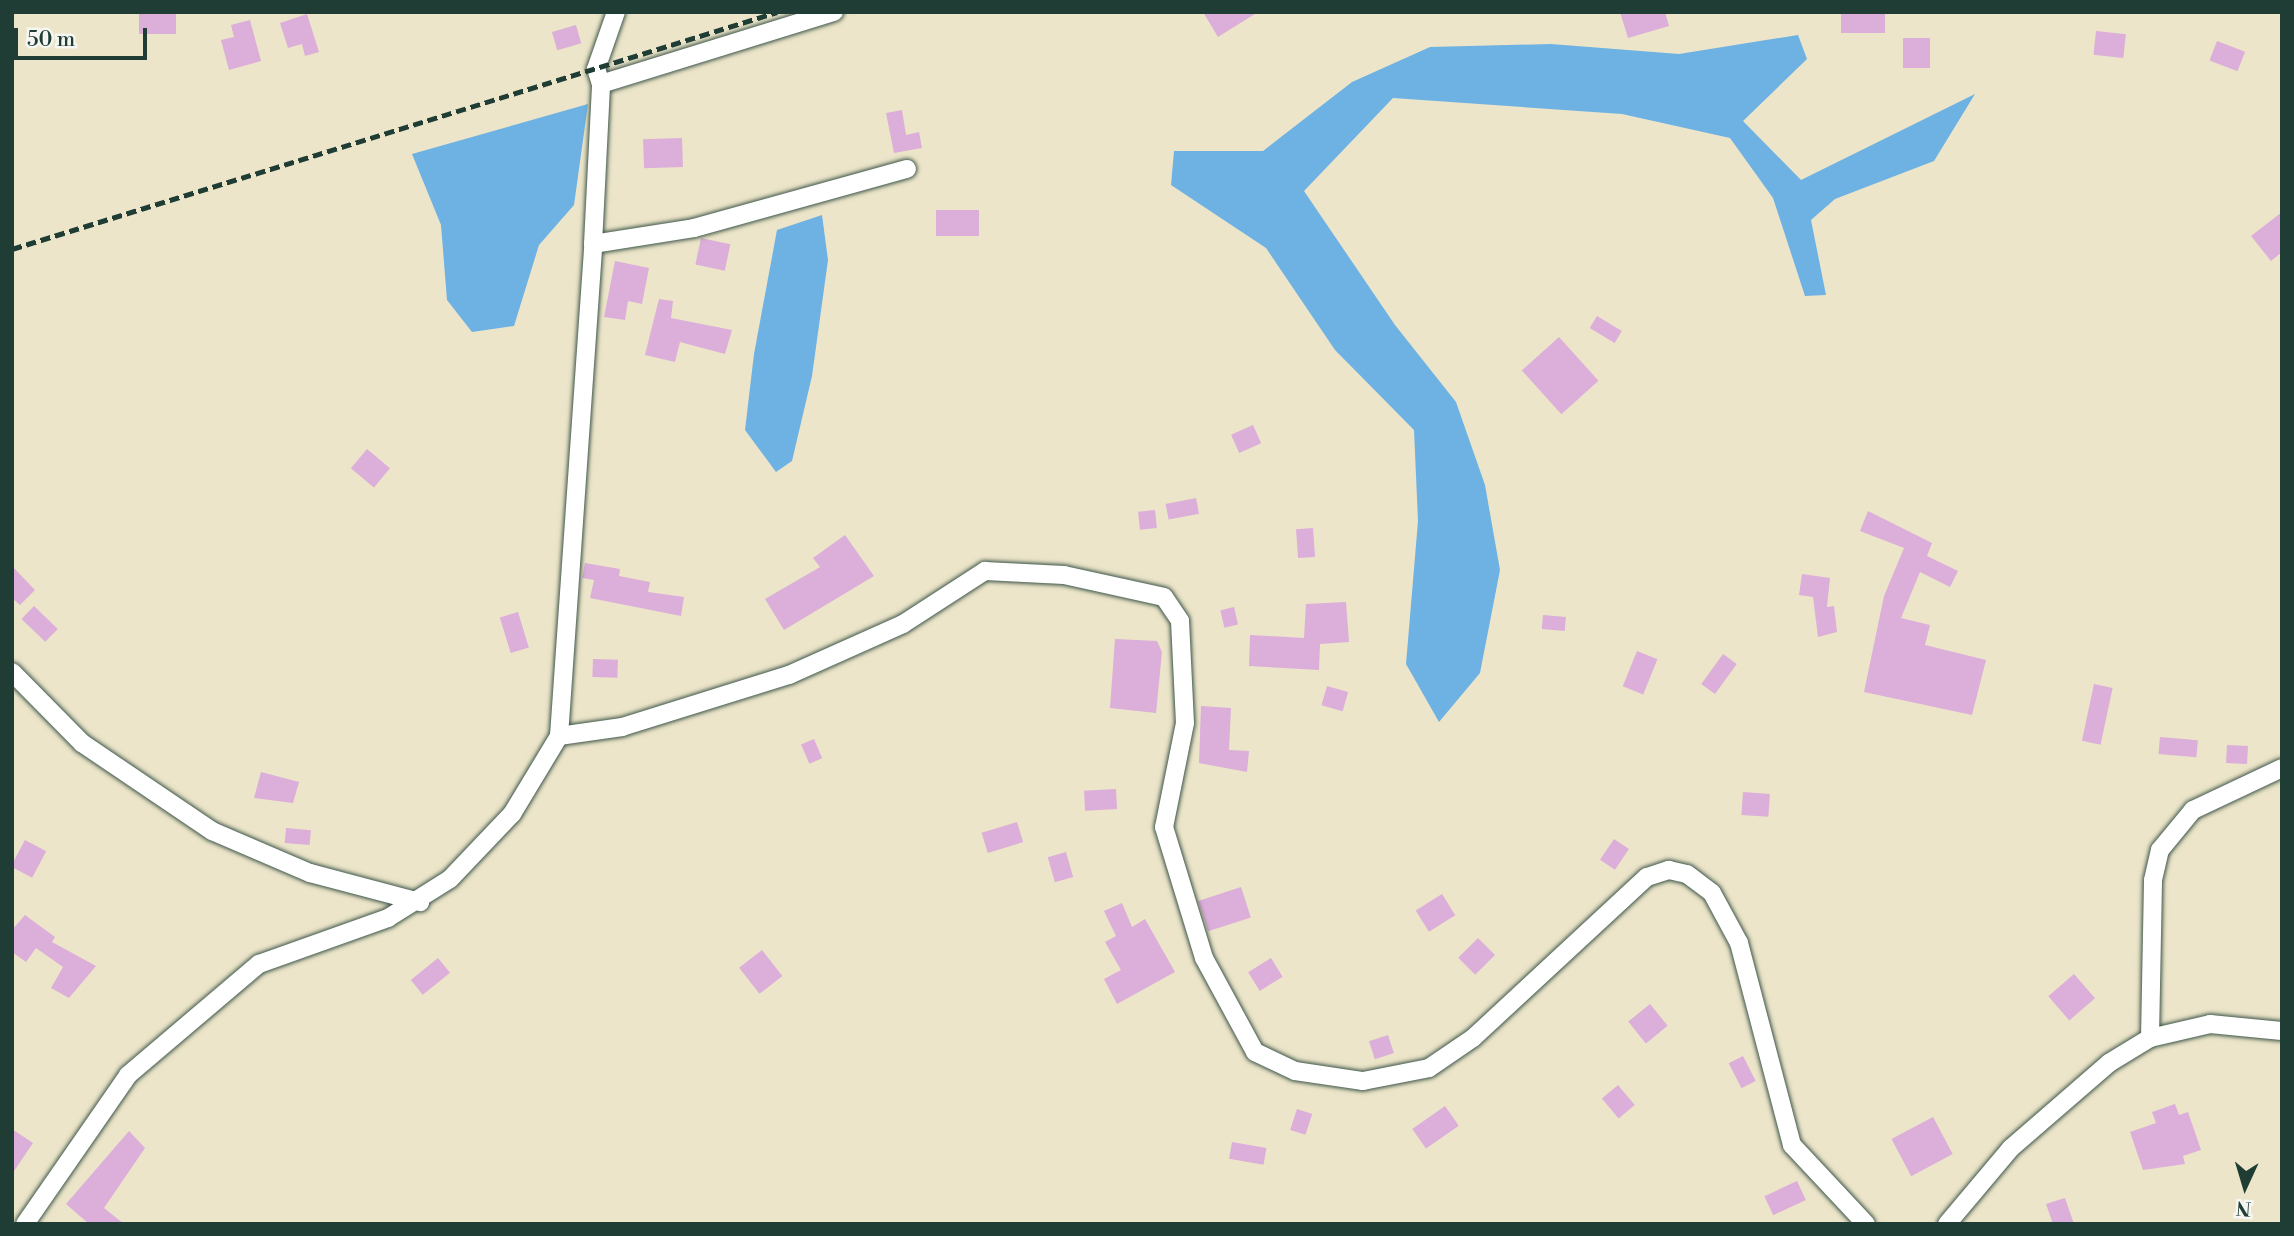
<!DOCTYPE html>
<html>
<head>
<meta charset="utf-8">
<style>
	body { margin:0 }
	#map { position:relative; width:2294px; height:1236px; overflow:hidden; background:#ece5c9; font-family:"Libre Bodoni",serif }
	div>[style] { position:absolute }
	.water>* { inset:0; background:#6eb2e4 }
	.building>* { inset:0; background:#dcaeda; transform-origin:0 0 }
	.roads { filter:drop-shadow(0 0 2px #3e564a) drop-shadow(0 0 2px #3e564a) }
	.minor>* { height:18px; margin:-9px; padding:0 9px; transform-origin:9px; border-radius:9px; background:#fff }
	.rail>* { height:5px; margin-top:-2.5px; transform-origin:0; background:repeating-linear-gradient(90deg,#1f3d34 0 10px,transparent 0 15px) }
	span { translate:-50% -50%; white-space:nowrap; text-align:center; line-height:1.15; -webkit-text-stroke:6px #f6f6f2; paint-order:stroke }
	.frame { position:absolute; inset:0; border:14px solid #1f3d34; pointer-events:none }
	.north { position:absolute; left:2210px; top:1152px; width:70px; height:70px; -webkit-text-stroke:5px #f6f6f2; paint-order:stroke; rotate:184deg; font-size:19px; font-weight:700; line-height:28px; text-align:center; color:#1f3d34 }
	.north::after { content:''; display:block; margin:auto; width:24px; height:32px; background:#1f3d34; clip-path:polygon(50% 0,100% 100%,50% 72%,0 100%) }
	.scale { position:absolute; left:14px; top:28px; width:133px; height:32px; box-sizing:border-box; border:4px solid #1f3d34; border-top:0; padding-left:9px; font-size:21px; line-height:24px; white-space:nowrap; color:#1f3d34; -webkit-text-stroke:5px #f6f6f2; paint-order:stroke }
</style>
</head>
<body>
<div id="map">
	<div class="water">
		<div style="clip-path:polygon(1798px 35px,1807px 59px,1743px 121px,1801px 180px,1975px 94px,1934px 161px,1835px 199px,1811px 220px,1826px 295px,1805px 296px,1773px 198px,1730px 138px,1622px 114px,1393px 98px,1304px 191px,1395px 325px,1456px 402px,1485px 485px,1500px 570px,1480px 673px,1439px 722px,1406px 664px,1418px 521px,1414px 430px,1335px 350px,1266px 248px,1171px 185px,1174px 151px,1263px 151px,1352px 82px,1430px 47px,1551px 44px,1679px 54px)"></div>
		<div style="clip-path:polygon(588px 104px,574px 205px,539px 245px,514px 326px,472px 332px,447px 300px,441px 225px,412px 154px)"></div>
		<div style="clip-path:polygon(822px 215px,828px 260px,812px 376px,792px 461px,776px 472px,745px 430px,754px 354px,777px 230px)"></div>
	</div>
	<div class="building">
		<div style="left:139px;top:12px;width:37px;height:22px"></div>
		<div style="clip-path:polygon(1203px 12px,1258px 12px,1218px 37px)"></div>
		<div style="clip-path:polygon(1620px 12px,1665px 12px,1669px 26px,1628px 38px)"></div>
		<div style="left:1841px;top:12px;width:44px;height:21px"></div>
		<div style="clip-path:polygon(307px 14px,319px 52px,305px 56px,302px 44px,288px 48px,280px 23px)"></div>
		<div style="clip-path:polygon(250px 20px,261px 61px,229px 70px,221px 40px,234px 37px,231px 25px)"></div>
		<div style="left:576px;top:25px;width:19px;height:25px;rotate:74deg"></div>
		<div style="left:2096px;top:31px;width:30px;height:24px;rotate:6deg"></div>
		<div style="left:1930px;top:38px;width:30px;height:27px;rotate:90deg"></div>
		<div style="left:2217px;top:41px;width:30px;height:21px;rotate:21deg"></div>
		<div style="clip-path:polygon(902px 110px,906px 135px,919px 132px,922px 148px,894px 153px,886px 113px)"></div>
		<div style="left:682px;top:138px;width:29px;height:39px;rotate:88deg"></div>
		<div style="left:979px;top:210px;width:26px;height:43px;rotate:90deg"></div>
		<div style="clip-path:polygon(2282px 212px,2282px 252px,2271px 261px,2251px 236px)"></div>
		<div style="left:701px;top:238px;width:30px;height:27px;rotate:12deg"></div>
		<div style="clip-path:polygon(615px 261px,649px 268px,642px 304px,628px 301px,625px 320px,604px 317px)"></div>
		<div style="clip-path:polygon(659px 299px,673px 301px,671px 318px,732px 330px,725px 354px,680px 342px,675px 362px,645px 355px)"></div>
		<div style="left:1597px;top:316px;width:29px;height:14px;rotate:31deg"></div>
		<div style="left:1559px;top:337px;width:59px;height:50px;rotate:48deg"></div>
		<div style="left:1253px;top:425px;width:20px;height:24px;rotate:66deg"></div>
		<div style="left:367px;top:449px;width:30px;height:25px;rotate:40deg"></div>
		<div style="left:1196px;top:498px;width:16px;height:31px;rotate:79deg"></div>
		<div style="left:1155px;top:510px;width:18px;height:17px;rotate:84deg"></div>
		<div style="clip-path:polygon(1868px 511px,1932px 543px,1927px 556px,1958px 571px,1950px 587px,1920px 572px,1901px 618px,1930px 625px,1925px 645px,1986px 660px,1972px 715px,1864px 692px,1884px 596px,1904px 548px,1860px 531px)"></div>
		<div style="left:1313px;top:528px;width:29px;height:17px;rotate:86deg"></div>
		<div style="clip-path:polygon(845px 535px,874px 576px,784px 630px,765px 599px,820px 567px,813px 558px)"></div>
		<div style="clip-path:polygon(585px 563px,620px 569px,619px 576px,650px 582px,648px 592px,684px 597px,681px 616px,590px 598px,594px 580px,582px 578px)"></div>
		<div style="clip-path:polygon(12px 566px,35px 590px,20px 605px,12px 598px)"></div>
		<div style="clip-path:polygon(1802px 574px,1830px 578px,1827px 607px,1834px 606px,1837px 632px,1818px 637px,1813px 597px,1799px 595px)"></div>
		<div style="clip-path:polygon(1346px 602px,1349px 642px,1320px 644px,1319px 670px,1249px 666px,1250px 635px,1304px 638px,1306px 604px)"></div>
		<div style="left:34px;top:606px;width:33px;height:18px;rotate:44deg"></div>
		<div style="left:1234px;top:607px;width:18px;height:14px;rotate:77deg"></div>
		<div style="left:518px;top:612px;width:37px;height:19px;rotate:73deg"></div>
		<div style="left:1543px;top:615px;width:23px;height:14px;rotate:5deg"></div>
		<div style="clip-path:polygon(1115px 639px,1157px 641px,1162px 652px,1156px 713px,1110px 708px)"></div>
		<div style="left:1637px;top:651px;width:22px;height:38px;rotate:22deg"></div>
		<div style="left:1723px;top:654px;width:17px;height:37px;rotate:36deg"></div>
		<div style="left:593px;top:659px;width:25px;height:18px;rotate:2deg"></div>
		<div style="left:2094px;top:684px;width:19px;height:58px;rotate:12deg"></div>
		<div style="left:1327px;top:686px;width:22px;height:20px;rotate:16deg"></div>
		<div style="clip-path:polygon(1201px 706px,1231px 708px,1229px 750px,1249px 751px,1247px 772px,1199px 763px)"></div>
		<div style="left:2160px;top:737px;width:38px;height:17px;rotate:5deg"></div>
		<div style="left:814px;top:739px;width:21px;height:14px;rotate:67deg"></div>
		<div style="left:2227px;top:745px;width:21px;height:18px;rotate:3deg"></div>
		<div style="clip-path:polygon(261px 772px,299px 782px,293px 803px,254px 798px)"></div>
		<div style="left:1116px;top:789px;width:20px;height:32px;rotate:87deg"></div>
		<div style="left:1743px;top:792px;width:27px;height:23px;rotate:4deg"></div>
		<div style="left:1017px;top:822px;width:21px;height:37px;rotate:73deg"></div>
		<div style="left:286px;top:828px;width:25px;height:15px;rotate:5deg"></div>
		<div style="left:1614px;top:839px;width:18px;height:25px;rotate:34deg"></div>
		<div style="left:25px;top:840px;width:24px;height:30px;rotate:28deg"></div>
		<div style="left:1066px;top:852px;width:26px;height:19px;rotate:74deg"></div>
		<div style="left:1241px;top:887px;width:32px;height:45px;rotate:72deg"></div>
		<div style="left:1442px;top:894px;width:25px;height:31px;rotate:58deg"></div>
		<div style="clip-path:polygon(1122px 903px,1132px 927px,1145px 919px,1175px 972px,1117px 1004px,1104px 979px,1121px 970px,1105px 942px,1116px 936px,1104px 911px)"></div>
		<div style="clip-path:polygon(25px 915px,55px 937px,52px 942px,96px 966px,69px 998px,51px 988px,63px 967px,36px 948px,26px 962px,12px 952px,12px 930px)"></div>
		<div style="left:1478px;top:938px;width:24px;height:28px;rotate:45deg"></div>
		<div style="left:762px;top:950px;width:33px;height:29px;rotate:52deg"></div>
		<div style="left:438px;top:958px;width:19px;height:35px;rotate:51deg"></div>
		<div style="left:1271px;top:958px;width:22px;height:27px;rotate:58deg"></div>
		<div style="left:2074px;top:974px;width:32px;height:34px;rotate:49deg"></div>
		<div style="left:1650px;top:1004px;width:28px;height:28px;rotate:51deg"></div>
		<div style="left:1388px;top:1035px;width:19px;height:20px;rotate:72deg"></div>
		<div style="left:1743px;top:1056px;width:28px;height:16px;rotate:63deg"></div>
		<div style="left:1618px;top:1085px;width:26px;height:21px;rotate:50deg"></div>
		<div style="clip-path:polygon(2175px 1104px,2179px 1115px,2188px 1112px,2201px 1150px,2183px 1156px,2185px 1164px,2143px 1170px,2130px 1132px,2156px 1123px,2152px 1112px)"></div>
		<div style="left:1445px;top:1106px;width:24px;height:40px;rotate:55deg"></div>
		<div style="left:1297px;top:1109px;width:16px;height:22px;rotate:18deg"></div>
		<div style="left:1933px;top:1117px;width:42px;height:47px;rotate:62deg"></div>
		<div style="clip-path:polygon(12px 1129px,33px 1143px,12px 1174px)"></div>
		<div style="clip-path:polygon(129px 1131px,145px 1148px,104px 1208px,124px 1224px,89px 1224px,66px 1204px)"></div>
		<div style="left:1232px;top:1142px;width:35px;height:17px;rotate:10deg"></div>
		<div style="left:1797px;top:1181px;width:21px;height:36px;rotate:65deg"></div>
		<div style="clip-path:polygon(2065px 1198px,2074px 1224px,2053px 1224px,2046px 1204px)"></div>
	</div>
	<div class="roads">
		<div class="minor">
			<div style="left:601px;top:84px;width:244px;rotate:-17.2deg"></div>
			<div style="left:593px;top:244px;width:102px;rotate:-9deg"></div>
			<div style="left:694px;top:228px;width:221px;rotate:-15.5deg"></div>
			<div style="left:12px;top:672px;width:100px;rotate:45.4deg"></div>
			<div style="left:82px;top:743px;width:157px;rotate:34.1deg"></div>
			<div style="left:212px;top:831px;width:107px;rotate:23.2deg"></div>
			<div style="left:310px;top:873px;width:114px;rotate:14.8deg"></div>
			<div style="left:559px;top:736px;width:64px;rotate:-8.1deg"></div>
			<div style="left:622px;top:727px;width:175px;rotate:-17.3deg"></div>
			<div style="left:789px;top:675px;width:125px;rotate:-24.1deg"></div>
			<div style="left:903px;top:624px;width:98px;rotate:-32.9deg"></div>
			<div style="left:985px;top:571px;width:79px;rotate:2.9deg"></div>
			<div style="left:1064px;top:575px;width:102px;rotate:12.4deg"></div>
			<div style="left:1164px;top:597px;width:29px;rotate:56deg"></div>
			<div style="left:1180px;top:621px;width:102px;rotate:87.2deg"></div>
			<div style="left:1185px;top:723px;width:106px;rotate:101.4deg"></div>
			<div style="left:1164px;top:827px;width:137px;rotate:73deg"></div>
			<div style="left:1204px;top:958px;width:107px;rotate:61.5deg"></div>
			<div style="left:1255px;top:1052px;width:44px;rotate:25.4deg"></div>
			<div style="left:1295px;top:1071px;width:69px;rotate:8.4deg"></div>
			<div style="left:1363px;top:1081px;width:67px;rotate:-11.1deg"></div>
			<div style="left:1429px;top:1068px;width:53px;rotate:-34.3deg"></div>
			<div style="left:1473px;top:1038px;width:237px;rotate:-42.8deg"></div>
			<div style="left:1647px;top:877px;width:23px;rotate:-18deg"></div>
			<div style="left:1669px;top:870px;width:18px;rotate:13deg"></div>
			<div style="left:1687px;top:874px;width:31px;rotate:37deg"></div>
			<div style="left:1712px;top:893px;width:57px;rotate:61.6deg"></div>
			<div style="left:1739px;top:943px;width:209px;rotate:75.3deg"></div>
			<div style="left:1792px;top:1145px;width:108px;rotate:46.9deg"></div>
			<div style="left:2150px;top:1038px;width:158px;rotate:-88.9deg"></div>
			<div style="left:2153px;top:880px;width:31px;rotate:-77deg"></div>
			<div style="left:2160px;top:850px;width:52px;rotate:-50.5deg"></div>
			<div style="left:2193px;top:810px;width:98px;rotate:-25.3deg"></div>
			<div style="left:25px;top:1224px;width:181px;rotate:-55.3deg"></div>
			<div style="left:128px;top:1075px;width:172px;rotate:-40.3deg"></div>
			<div style="left:259px;top:964px;width:137px;rotate:-19.6deg"></div>
			<div style="left:388px;top:918px;width:73px;rotate:-32.2deg"></div>
			<div style="left:450px;top:879px;width:90px;rotate:-46.4deg"></div>
			<div style="left:512px;top:814px;width:91px;rotate:-58.9deg"></div>
			<div style="left:559px;top:736px;width:493px;rotate:-86deg"></div>
			<div style="left:593px;top:244px;width:160px;rotate:-87.1deg"></div>
			<div style="left:601px;top:84px;width:16px;rotate:-108deg"></div>
			<div style="left:596px;top:69px;width:60px;rotate:-70.7deg"></div>
			<div style="left:1947px;top:1224px;width:99px;rotate:-49.9deg"></div>
			<div style="left:2011px;top:1148px;width:130px;rotate:-40.9deg"></div>
			<div style="left:2109px;top:1063px;width:48px;rotate:-31.4deg"></div>
			<div style="left:2150px;top:1038px;width:62px;rotate:-13.1deg"></div>
			<div style="left:2210px;top:1024px;width:72px;rotate:5.6deg"></div>
		</div>
	</div>
	<div class="rail">
		<div style="left:12px;top:249px;width:801px;rotate:-17.21deg"></div>
	</div>
	<div class="frame"></div>
	<div class="north">N</div>
	<div class="scale">50 m</div>
</div>
</body>
</html>
